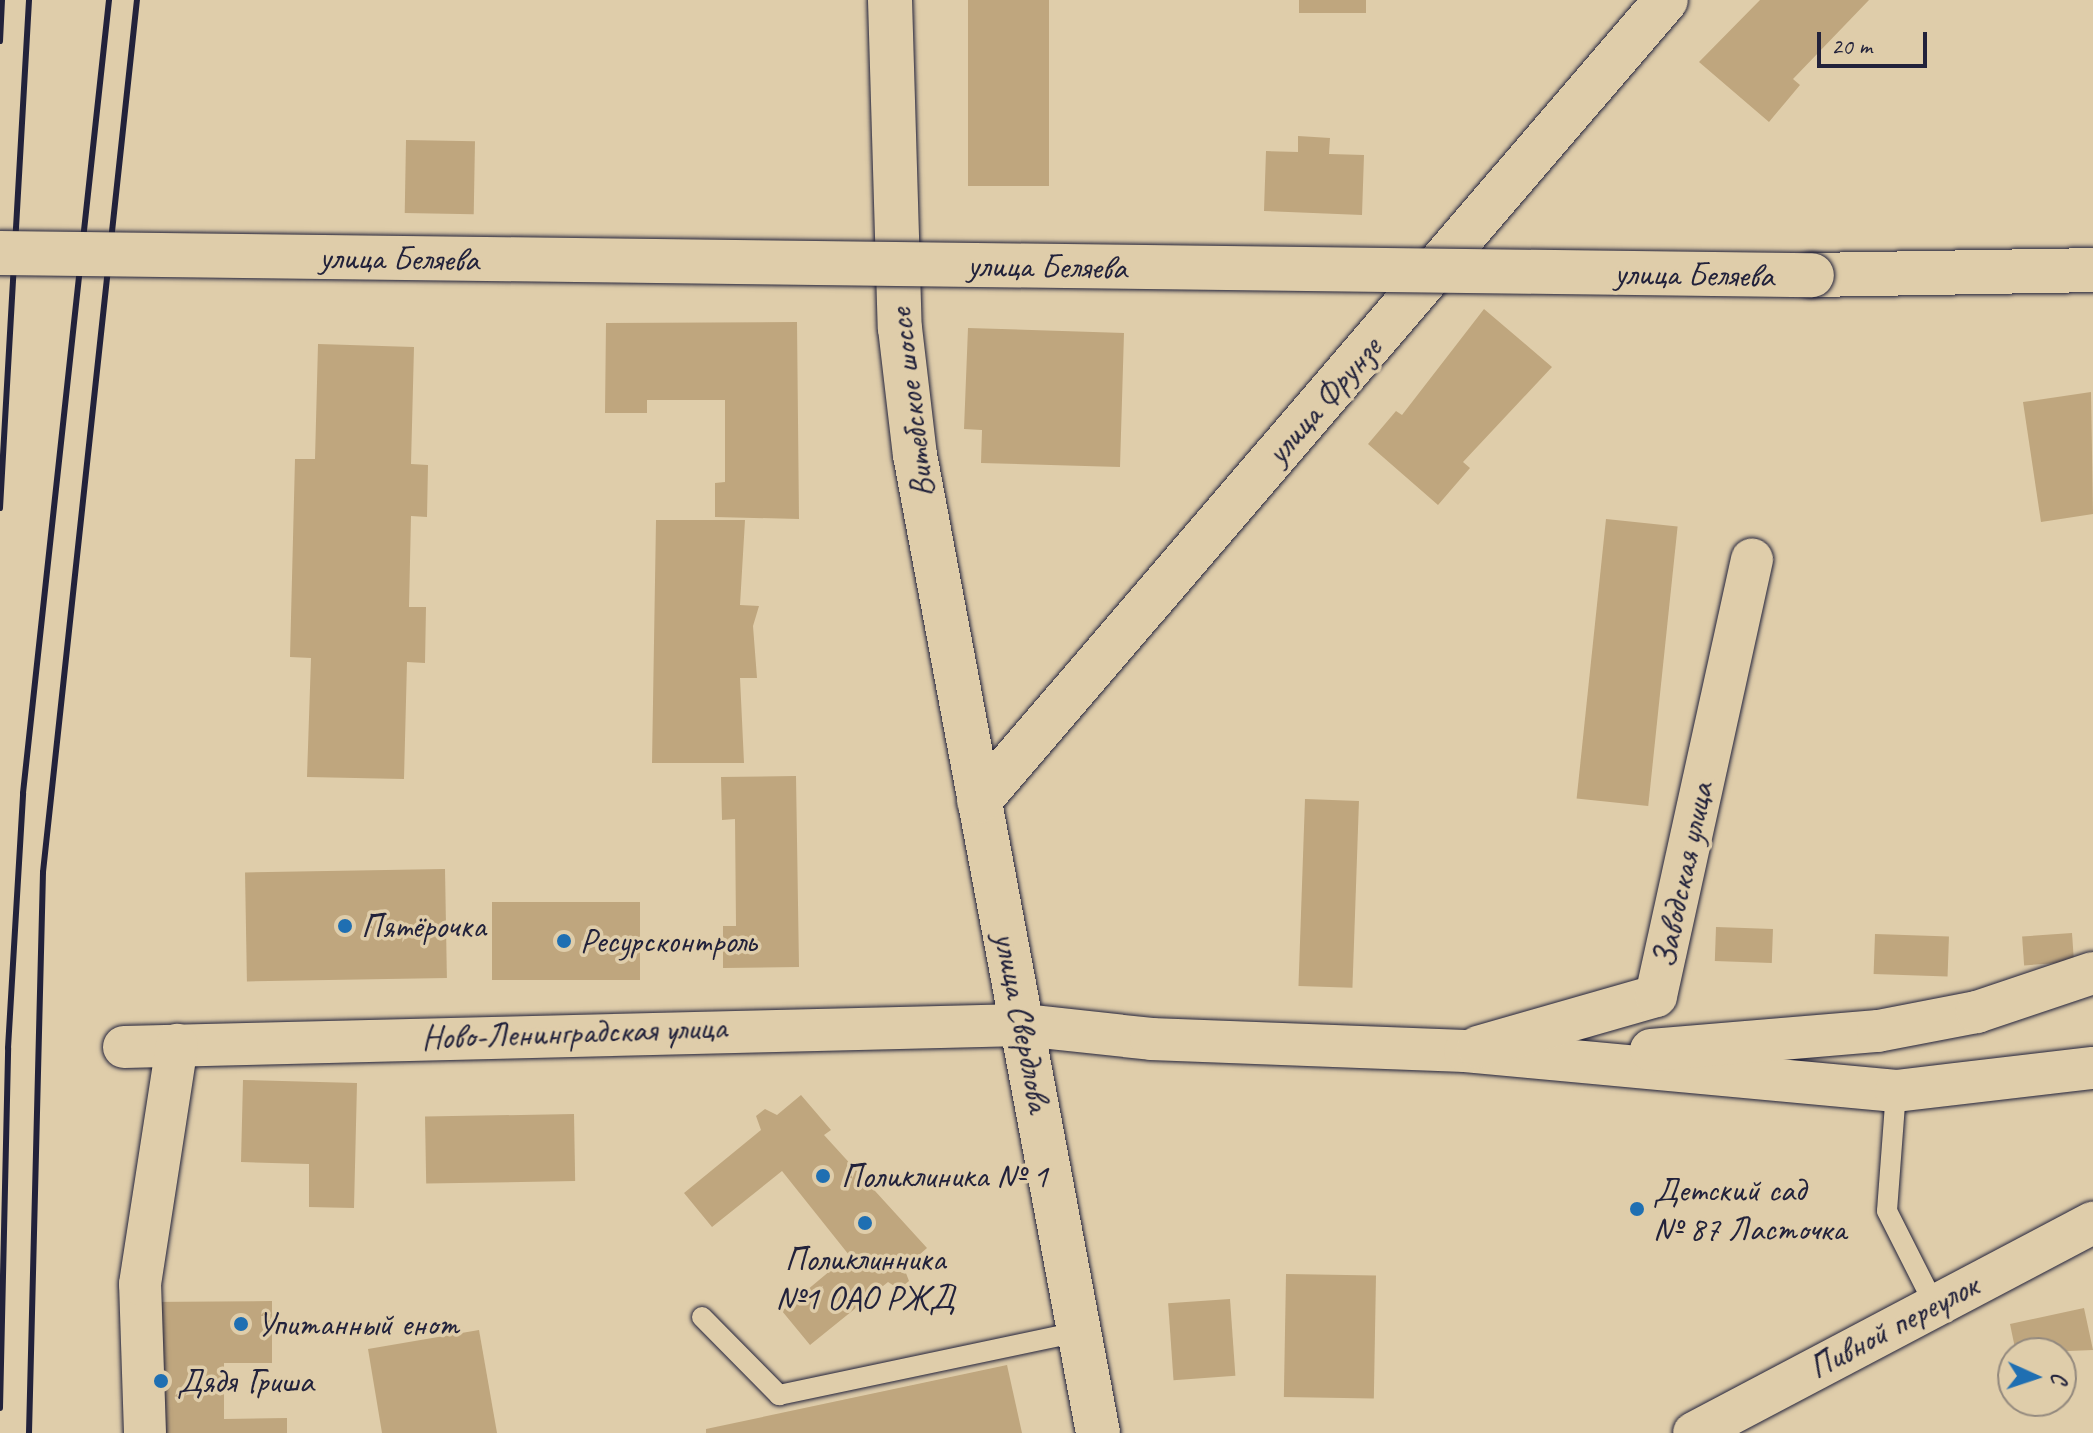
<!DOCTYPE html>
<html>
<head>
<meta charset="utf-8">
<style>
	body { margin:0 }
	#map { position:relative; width:2093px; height:1433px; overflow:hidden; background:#dfcdaa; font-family:Caveat,sans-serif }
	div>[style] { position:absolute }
	.building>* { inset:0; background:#bfa67e; transform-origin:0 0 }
	.roads { filter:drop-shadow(0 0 2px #22223b) drop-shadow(0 0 2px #22223b) }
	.service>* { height:20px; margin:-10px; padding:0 10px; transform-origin:10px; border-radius:10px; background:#dfcdaa }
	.minor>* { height:42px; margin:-21px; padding:0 21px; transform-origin:21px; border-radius:21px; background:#dfcdaa }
	.primary>* { height:44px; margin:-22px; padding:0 22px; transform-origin:22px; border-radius:22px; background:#dfcdaa }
	.rail>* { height:6px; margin:-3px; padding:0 3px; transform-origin:3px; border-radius:3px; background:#22223b }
	.bridges { filter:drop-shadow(0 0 2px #22223b) drop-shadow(0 0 2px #22223b) }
	.primary-bridge>* { height:44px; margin:-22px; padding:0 22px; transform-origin:22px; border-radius:22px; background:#dfcdaa }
	.dots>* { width:22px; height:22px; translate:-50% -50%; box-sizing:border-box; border:4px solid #dfcdaa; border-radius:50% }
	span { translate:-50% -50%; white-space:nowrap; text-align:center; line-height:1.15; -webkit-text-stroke:7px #dfcdaa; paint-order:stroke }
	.street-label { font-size:34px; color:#22223b }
	.poi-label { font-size:34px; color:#22223b }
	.left { translate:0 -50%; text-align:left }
	.north { position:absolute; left:1997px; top:1337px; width:80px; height:80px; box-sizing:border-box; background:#dfcdaa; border:2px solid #93897e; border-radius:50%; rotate:93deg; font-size:22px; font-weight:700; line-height:32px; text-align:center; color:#22223b }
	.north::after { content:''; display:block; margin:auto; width:28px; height:36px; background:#1f6fb2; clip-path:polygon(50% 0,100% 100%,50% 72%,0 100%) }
	.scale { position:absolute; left:1817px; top:32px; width:110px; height:36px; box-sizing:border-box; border:4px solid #22223b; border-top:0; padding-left:10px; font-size:24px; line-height:28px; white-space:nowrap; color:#22223b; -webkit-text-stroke:6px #dfcdaa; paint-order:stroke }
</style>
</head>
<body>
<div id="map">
	<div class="building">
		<div style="left:968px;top:0;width:81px;height:186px"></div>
		<div style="left:1299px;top:0;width:67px;height:13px"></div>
		<div style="clip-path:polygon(1760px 0,1869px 0,1793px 79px,1800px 85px,1769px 122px,1699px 62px)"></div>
		<div style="clip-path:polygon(1298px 136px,1330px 138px,1329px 154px,1364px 155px,1362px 215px,1264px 211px,1266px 151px,1298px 152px)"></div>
		<div style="left:406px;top:140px;width:69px;height:73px;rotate:1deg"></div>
		<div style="clip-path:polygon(1484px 309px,1552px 367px,1463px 462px,1470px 468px,1438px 505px,1368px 444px,1396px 411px,1402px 415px)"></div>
		<div style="clip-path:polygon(797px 322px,799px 519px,715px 517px,715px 483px,725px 482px,725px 400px,647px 400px,647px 413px,605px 413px,606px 323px)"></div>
		<div style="clip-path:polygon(968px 328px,1124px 333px,1120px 467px,981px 463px,982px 430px,964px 429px)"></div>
		<div style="clip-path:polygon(318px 344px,414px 347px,411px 464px,428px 465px,427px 517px,411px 516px,409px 607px,426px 607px,425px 663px,407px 662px,404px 779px,307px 777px,311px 658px,290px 657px,295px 459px,315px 459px)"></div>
		<div style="clip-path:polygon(2091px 392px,2093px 514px,2041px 522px,2023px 402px)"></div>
		<div style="left:1606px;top:519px;width:72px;height:281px;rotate:6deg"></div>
		<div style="clip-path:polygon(656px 520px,745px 520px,740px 605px,759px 606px,753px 626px,757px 678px,740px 678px,744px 763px,652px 763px)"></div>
		<div style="clip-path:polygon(796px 776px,799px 967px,723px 968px,723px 926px,736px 926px,735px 819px,722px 820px,721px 777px)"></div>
		<div style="left:1305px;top:799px;width:54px;height:187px;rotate:2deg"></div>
		<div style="left:445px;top:869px;width:109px;height:200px;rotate:89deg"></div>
		<div style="left:492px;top:902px;width:148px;height:78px"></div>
		<div style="left:1716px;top:927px;width:57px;height:34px;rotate:2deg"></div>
		<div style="left:2072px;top:933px;width:29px;height:50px;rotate:86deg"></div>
		<div style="left:1875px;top:934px;width:74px;height:40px;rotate:2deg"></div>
		<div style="clip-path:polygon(243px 1080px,357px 1083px,354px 1208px,309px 1207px,309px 1164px,241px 1162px)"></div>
		<div style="clip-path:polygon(801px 1095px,831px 1130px,824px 1135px,927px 1248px,904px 1268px,909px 1281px,899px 1289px,888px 1282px,810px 1345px,782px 1311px,849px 1255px,782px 1171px,712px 1227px,684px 1193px,761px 1130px,756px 1116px,765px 1109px,777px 1115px)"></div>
		<div style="left:574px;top:1114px;width:67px;height:149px;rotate:89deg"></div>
		<div style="left:1286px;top:1274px;width:90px;height:123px;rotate:1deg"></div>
		<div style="left:1230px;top:1299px;width:77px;height:62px;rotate:86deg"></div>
		<div style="clip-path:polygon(272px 1301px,272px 1363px,224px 1363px,224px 1419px,287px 1418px,287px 1433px,157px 1433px,146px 1302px)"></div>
		<div style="clip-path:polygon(2084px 1308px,2093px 1350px,2016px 1353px,2010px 1324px)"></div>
		<div style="clip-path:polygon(479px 1330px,497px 1433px,382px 1433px,368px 1349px)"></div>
		<div style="clip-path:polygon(1007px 1365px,1022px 1433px,706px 1433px,706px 1429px)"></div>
	</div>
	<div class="roads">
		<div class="service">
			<div style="left:1896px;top:1091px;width:120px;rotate:94.3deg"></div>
			<div style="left:1887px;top:1211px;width:106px;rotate:63.2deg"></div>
			<div style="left:702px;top:1317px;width:110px;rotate:45.4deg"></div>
			<div style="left:779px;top:1395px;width:311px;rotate:-11.9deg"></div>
		</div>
		<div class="minor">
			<div style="left:124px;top:1047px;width:899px;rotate:-1.4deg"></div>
			<div style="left:1023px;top:1025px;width:129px;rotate:6.2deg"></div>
			<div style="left:1151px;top:1039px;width:314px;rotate:2.2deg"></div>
			<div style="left:1465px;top:1051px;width:433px;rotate:5.3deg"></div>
			<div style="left:1896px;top:1091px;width:198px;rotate:-6.7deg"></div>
			<div style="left:1478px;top:1047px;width:185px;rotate:-16deg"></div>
			<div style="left:1656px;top:996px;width:447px;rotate:-77.6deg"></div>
			<div style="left:1651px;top:1050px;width:228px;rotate:-4.8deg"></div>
			<div style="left:1878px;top:1031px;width:101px;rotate:-10.9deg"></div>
			<div style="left:1977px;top:1012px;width:122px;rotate:-18.6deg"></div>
			<div style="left:145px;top:1433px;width:149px;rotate:-91.9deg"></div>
			<div style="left:140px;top:1284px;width:242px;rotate:-81.2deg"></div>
			<div style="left:1694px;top:1433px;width:451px;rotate:-27.8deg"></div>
		</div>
		<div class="primary">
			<div style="left:890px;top:0;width:328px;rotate:88.3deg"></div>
			<div style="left:900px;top:328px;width:128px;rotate:83.3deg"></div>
			<div style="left:915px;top:455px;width:995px;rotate:79.4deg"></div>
			<div style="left:1812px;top:275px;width:281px;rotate:-1deg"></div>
			<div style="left:979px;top:801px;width:1055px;rotate:-49.38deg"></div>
		</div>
	</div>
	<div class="rail">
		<div style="left:0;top:41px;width:41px;rotate:-87.2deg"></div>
		<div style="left:0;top:508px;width:509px;rotate:-86.73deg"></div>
		<div style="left:0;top:1408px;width:360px;rotate:-88.7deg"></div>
		<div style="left:8px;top:1048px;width:255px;rotate:-86.6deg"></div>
		<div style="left:23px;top:793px;width:798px;rotate:-83.81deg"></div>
		<div style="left:29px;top:1433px;width:561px;rotate:-88.57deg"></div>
		<div style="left:43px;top:872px;width:877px;rotate:-83.85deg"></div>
	</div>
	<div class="bridges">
		<div class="primary-bridge">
			<div style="left:0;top:253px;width:1812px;rotate:0.7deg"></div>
		</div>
	</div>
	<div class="dots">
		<div style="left:345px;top:926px;background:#1f6fb2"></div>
		<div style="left:564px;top:941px;background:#1f6fb2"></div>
		<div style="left:823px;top:1176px;background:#1f6fb2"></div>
		<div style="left:1637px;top:1209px;background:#1f6fb2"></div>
		<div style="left:865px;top:1223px;background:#1f6fb2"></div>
		<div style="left:241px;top:1324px;background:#1f6fb2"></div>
		<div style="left:161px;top:1381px;background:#1f6fb2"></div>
	</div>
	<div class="street-label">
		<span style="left:399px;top:258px;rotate:1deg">улица Беляева</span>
		<span style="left:1047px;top:266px;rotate:1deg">улица Беляева</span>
		<span style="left:1694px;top:274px;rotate:1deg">улица Беляева</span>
		<span style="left:1323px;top:400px;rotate:-49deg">улица Фрунзе</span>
		<span style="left:911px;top:403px;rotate:-97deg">Витебское шоссе</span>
		<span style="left:1682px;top:875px;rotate:-78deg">Заводская улица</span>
		<span style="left:1023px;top:1022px;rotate:79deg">улица Свердлова</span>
		<span style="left:574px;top:1032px;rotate:-2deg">Ново-Ленинградская улица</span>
		<span style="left:1893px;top:1326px;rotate:-28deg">Пивной переулок</span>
	</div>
	<div class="poi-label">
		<span class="left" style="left:361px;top:926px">Пятёрочка</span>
		<span class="left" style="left:580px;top:941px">Ресурсконтроль</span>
		<span class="left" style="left:841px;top:1176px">Поликлиника № 1</span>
		<span class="left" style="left:1653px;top:1209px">Детский сад<br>№ 87 Ласточка</span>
		<span style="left:865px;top:1278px">Поликлинника<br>№1 ОАО РЖД</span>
		<span class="left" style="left:257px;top:1324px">Упитанный енот</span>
		<span class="left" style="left:177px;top:1381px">Дядя Гриша</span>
	</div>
	<div class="north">С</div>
	<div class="scale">20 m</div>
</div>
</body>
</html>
